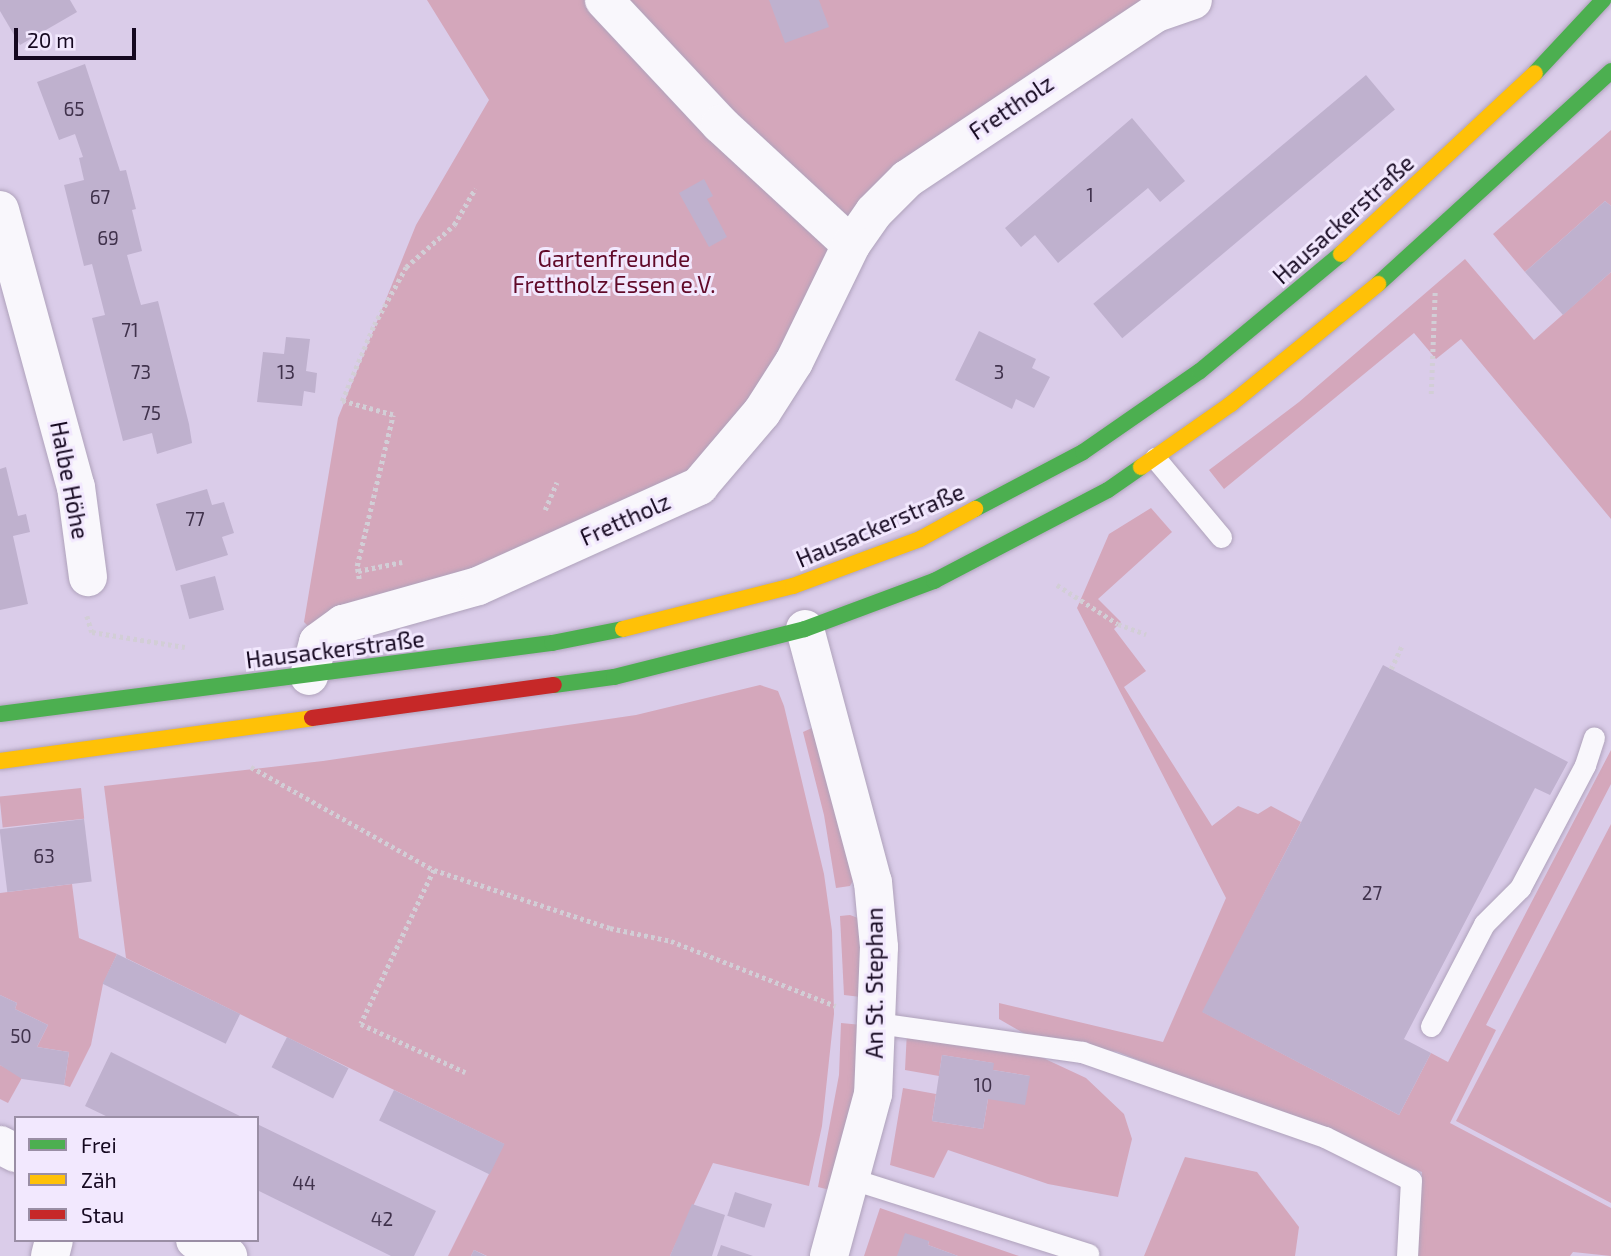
<!DOCTYPE html>
<html>
<head>
<meta charset="utf-8">
<style>
	body { margin:0 }
	#map { position:relative; width:1611px; height:1256px; overflow:hidden; background:#dacce9; font-family:"Exo 2",sans-serif }
	div>[style] { position:absolute }
	.green>* { inset:0; background:#d4a7bb; transform-origin:0 0 }
	.building>* { inset:0; background:#bfb1ce; transform-origin:0 0 }
	.path>* { height:4.5px; margin-top:-2.25px; transform-origin:0; background:repeating-linear-gradient(90deg,#d2ced6 0 3.5px,transparent 0 7px) }
	.roads { filter:drop-shadow(0 0 2px #afa2bb) drop-shadow(0 0 2px #afa2bb) }
	.lane>* { height:21px; margin:-10.5px; padding:0 10.5px; transform-origin:10.5px; border-radius:10.5px; background:#f9f7fc }
	.street>* { height:38px; margin:-19px; padding:0 19px; transform-origin:19px; border-radius:19px; background:#f9f7fc }
	.fast>* { height:16px; margin:-8px; padding:0 8px; transform-origin:8px; border-radius:8px; background:#4caf50 }
	.slow>* { height:16px; margin:-8px; padding:0 8px; transform-origin:8px; border-radius:8px; background:#ffc107 }
	.jam>* { height:16px; margin:-8px; padding:0 8px; transform-origin:8px; border-radius:8px; background:#c62828 }
	span { translate:-50% -50%; white-space:nowrap; text-align:center; line-height:1.15; -webkit-text-stroke:6px #f2e8fe; paint-order:stroke }
	.number-label { font-size:19px; color:#40324c }
	.number-label span { -webkit-text-stroke-width:0 }
	.street-label { font-size:23px; color:#150820 }
	.park-label { font-size:23px; color:#610a29 }
	.legend { position:absolute; left:14px; top:1116px; width:245px; height:126px; box-sizing:border-box; background:#f2e8fe; border:2px solid #9a8ea5; margin:0; padding:9px 12px; list-style:none; font-size:21px; color:#150820 }
	.legend li { display:flex; align-items:center; gap:14px; height:35px }
	.legend b { width:35px; border:2px solid #9a8ea5 }
	.scale { position:absolute; left:14px; top:28px; width:122px; height:32px; box-sizing:border-box; border:4px solid #150820; border-top:0; padding-left:9px; font-size:21px; line-height:24px; white-space:nowrap; color:#150820; -webkit-text-stroke:5px #f2e8fe; paint-order:stroke }
</style>
</head>
<body>
<div id="map">
	<div class="green">
		<div style="clip-path:polygon(427px 0,1171px 0,838px 254px,699px 479px,316px 634px,304px 622px,338px 418px,416px 225px,489px 100px)"></div>
		<div style="clip-path:polygon(1611px 130px,1611px 206px,1605px 201px,1525px 272px,1493px 234px)"></div>
		<div style="clip-path:polygon(1465px 259px,1534px 340px,1611px 272px,1611px 519px,1461px 339px,1436px 359px,1414px 333px,1224px 489px,1209px 470px,1299px 402px)"></div>
		<div style="clip-path:polygon(1151px 508px,1172px 532px,1098px 599px,1121px 622px,1114px 629px,1146px 671px,1124px 687px,1212px 826px,1238px 806px,1258px 814px,1271px 806px,1301px 822px,1203px 1012px,1399px 1115px,1431px 1053px,1448px 1062px,1611px 750px,1611px 784px,1486px 1025px,1496px 1030px,1450px 1123px,1611px 1208px,1611px 1256px,1573px 1252px,1570px 1256px,1417px 1256px,1422px 1172px,1118px 1052px,1030px 1037px,999px 1019px,999px 1003px,1163px 1042px,1226px 898px,1077px 608px,1109px 534px)"></div>
		<div style="clip-path:polygon(760px 685px,778px 691px,784px 706px,824px 874px,832px 931px,834px 1014px,822px 1126px,809px 1186px,713px 1163px,670px 1256px,487px 1256px,474px 1250px,471px 1256px,448px 1256px,504px 1144px,126px 958px,104px 786px,323px 761px,636px 715px)"></div>
		<div style="clip-path:polygon(812px 728px,855px 877px,850px 886px,836px 888px,824px 815px,803px 732px)"></div>
		<div style="left:81px;top:788px;width:31px;height:82px;rotate:84deg"></div>
		<div style="clip-path:polygon(1611px 824px,1611px 1203px,1456px 1121px)"></div>
		<div style="clip-path:polygon(72px 884px,79px 938px,117px 954px,103px 984px,91px 1045px,70px 1087px,64px 1085px,69px 1052px,37px 1047px,48px 1025px,15px 1009px,17px 1003px,0 995px,0 893px)"></div>
		<div style="clip-path:polygon(850px 915px,858px 918px,860px 927px,861px 997px,844px 995px,840px 916px)"></div>
		<div style="clip-path:polygon(841px 1023px,862px 1025px,859px 1079px,838px 1192px,818px 1187px,839px 1075px)"></div>
		<div style="clip-path:polygon(907px 1031px,1041px 1057px,1086px 1078px,1124px 1114px,1132px 1139px,1118px 1197px,1048px 1184px,948px 1150px,934px 1178px,890px 1165px,903px 1088px,936px 1094px,932px 1121px,983px 1129px,988px 1099px,1030px 1076px,993px 1070px,993px 1063px,942px 1055px,939px 1076px,905px 1070px)"></div>
		<div style="clip-path:polygon(0 1065px,23px 1076px,8px 1103px,0 1099px)"></div>
		<div style="clip-path:polygon(1185px 1157px,1257px 1172px,1299px 1227px,1295px 1256px,1144px 1256px)"></div>
		<div style="clip-path:polygon(880px 1208px,1019px 1256px,958px 1256px,928px 1245px,929px 1241px,897px 1256px,864px 1256px)"></div>
	</div>
	<div class="building">
		<div style="clip-path:polygon(0 0,70px 0,77px 12px,20px 45px,0 11px)"></div>
		<div style="clip-path:polygon(769px 0,819px 0,829px 27px,785px 43px)"></div>
		<div style="clip-path:polygon(85px 64px,120px 171px,126px 170px,136px 209px,132px 210px,142px 251px,127px 255px,136px 288px,141px 305px,158px 301px,189px 424px,192px 443px,157px 454px,152px 433px,123px 441px,92px 318px,105px 315px,92px 264px,84px 266px,64px 185px,84px 180px,79px 158px,83px 157px,75px 134px,59px 140px,37px 82px)"></div>
		<div style="left:1366px;top:75px;width:45px;height:356px;rotate:50deg"></div>
		<div style="clip-path:polygon(1132px 118px,1185px 181px,1160px 202px,1148px 188px,1058px 263px,1035px 235px,1021px 247px,1005px 228px)"></div>
		<div style="clip-path:polygon(704px 179px,713px 196px,707px 199px,727px 237px,709px 247px,679px 193px)"></div>
		<div style="clip-path:polygon(1605px 201px,1611px 206px,1611px 272px,1563px 315px,1525px 272px)"></div>
		<div style="clip-path:polygon(979px 331px,1036px 359px,1032px 368px,1050px 377px,1034px 408px,1016px 399px,1012px 409px,955px 380px)"></div>
		<div style="clip-path:polygon(286px 337px,310px 339px,306px 371px,317px 373px,315px 393px,304px 391px,302px 406px,257px 402px,263px 352px,284px 354px)"></div>
		<div style="clip-path:polygon(6px 467px,18px 516px,26px 514px,30px 532px,13px 536px,28px 604px,0 610px,0 469px)"></div>
		<div style="clip-path:polygon(207px 489px,212px 505px,224px 502px,234px 533px,222px 537px,228px 555px,176px 571px,156px 504px)"></div>
		<div style="left:215px;top:576px;width:35px;height:36px;rotate:75deg"></div>
		<div style="clip-path:polygon(1383px 665px,1568px 762px,1550px 795px,1535px 788px,1404px 1039px,1431px 1053px,1399px 1115px,1202px 1012px)"></div>
		<div style="left:84px;top:819px;width:63px;height:85px;rotate:83deg"></div>
		<div style="left:117px;top:954px;width:137px;height:33px;rotate:26deg"></div>
		<div style="clip-path:polygon(0 995px,17px 1003px,15px 1009px,48px 1025px,37px 1047px,69px 1052px,64px 1085px,22px 1079px,0 1065px)"></div>
		<div style="left:287px;top:1037px;width:69px;height:34px;rotate:27deg"></div>
		<div style="clip-path:polygon(111px 1052px,201px 1097px,244px 1118px,110px 1118px,85px 1106px)"></div>
		<div style="clip-path:polygon(942px 1055px,994px 1063px,993px 1070px,1030px 1076px,1025px 1105px,988px 1099px,983px 1129px,932px 1121px)"></div>
		<div style="left:394px;top:1090px;width:123px;height:34px;rotate:26deg"></div>
		<div style="clip-path:polygon(257px 1124px,436px 1211px,414px 1256px,391px 1256px,257px 1190px)"></div>
		<div style="left:735px;top:1192px;width:39px;height:25px;rotate:18deg"></div>
		<div style="clip-path:polygon(692px 1204px,725px 1215px,712px 1256px,670px 1256px)"></div>
		<div style="clip-path:polygon(905px 1233px,929px 1241px,928px 1245px,958px 1256px,897px 1256px)"></div>
		<div style="clip-path:polygon(721px 1245px,753px 1256px,717px 1256px)"></div>
		<div style="clip-path:polygon(474px 1250px,486px 1256px,471px 1256px)"></div>
	</div>
	<div class="path">
		<div style="left:1431px;top:394px;width:105px;rotate:-87.8deg"></div>
		<div style="left:545px;top:510px;width:30px;rotate:-67deg"></div>
		<div style="left:358px;top:571px;width:45px;rotate:-11.6deg"></div>
		<div style="left:359px;top:579px;width:13px;rotate:-99deg"></div>
		<div style="left:357px;top:566px;width:155px;rotate:-76.6deg"></div>
		<div style="left:393px;top:415px;width:53px;rotate:-164.6deg"></div>
		<div style="left:342px;top:401px;width:82px;rotate:-67.2deg"></div>
		<div style="left:374px;top:325px;width:66px;rotate:-61.1deg"></div>
		<div style="left:406px;top:267px;width:64px;rotate:-41.2deg"></div>
		<div style="left:454px;top:225px;width:42px;rotate:-59.7deg"></div>
		<div style="left:1057px;top:585px;width:72px;rotate:32.6deg"></div>
		<div style="left:1118px;top:624px;width:30px;rotate:20deg"></div>
		<div style="left:87px;top:616px;width:17px;rotate:73deg"></div>
		<div style="left:92px;top:632px;width:94px;rotate:9.2deg"></div>
		<div style="left:1391px;top:669px;width:26px;rotate:-65deg"></div>
		<div style="left:251px;top:767px;width:210px;rotate:29.4deg"></div>
		<div style="left:434px;top:870px;width:185px;rotate:18.2deg"></div>
		<div style="left:610px;top:928px;width:62px;rotate:12deg"></div>
		<div style="left:671px;top:941px;width:177px;rotate:21.5deg"></div>
		<div style="left:434px;top:870px;width:170px;rotate:115.4deg"></div>
		<div style="left:361px;top:1024px;width:115px;rotate:24.8deg"></div>
	</div>
	<div class="roads">
		<div class="lane">
			<div style="left:1155px;top:458px;width:103px;rotate:50.1deg"></div>
			<div style="left:878px;top:1023px;width:206px;rotate:8.1deg"></div>
			<div style="left:1082px;top:1052px;width:257px;rotate:19.3deg"></div>
			<div style="left:1325px;top:1137px;width:96px;rotate:26.6deg"></div>
			<div style="left:1411px;top:1180px;width:76px;rotate:93deg"></div>
			<div style="left:1431px;top:1026px;width:115px;rotate:-62.5deg"></div>
			<div style="left:1484px;top:924px;width:51px;rotate:-45deg"></div>
			<div style="left:1520px;top:888px;width:139px;rotate:-62.1deg"></div>
			<div style="left:1585px;top:765px;width:29px;rotate:-72deg"></div>
			<div style="left:852px;top:1179px;width:248px;rotate:17.6deg"></div>
		</div>
		<div class="street">
			<div style="left:604px;top:0;width:170px;rotate:46.9deg"></div>
			<div style="left:720px;top:124px;width:178px;rotate:42.7deg"></div>
			<div style="left:0;top:210px;width:287px;rotate:74.7deg"></div>
			<div style="left:76px;top:487px;width:91px;rotate:82.4deg"></div>
			<div style="left:805px;top:629px;width:262px;rotate:75deg"></div>
			<div style="left:873px;top:882px;width:65px;rotate:84.7deg"></div>
			<div style="left:879px;top:947px;width:147px;rotate:92.3deg"></div>
			<div style="left:873px;top:1094px;width:168px;rotate:105.2deg"></div>
			<div style="left:309px;top:676px;width:35px;rotate:-75deg"></div>
			<div style="left:318px;top:642px;width:31px;rotate:-36deg"></div>
			<div style="left:343px;top:624px;width:140px;rotate:-15.7deg"></div>
			<div style="left:478px;top:586px;width:243px;rotate:-24.3deg"></div>
			<div style="left:699px;top:486px;width:97px;rotate:-49.6deg"></div>
			<div style="left:762px;top:412px;width:59px;rotate:-57.4deg"></div>
			<div style="left:794px;top:362px;width:130px;rotate:-64deg"></div>
			<div style="left:851px;top:245px;width:40px;rotate:-55.1deg"></div>
			<div style="left:874px;top:212px;width:47px;rotate:-45deg"></div>
			<div style="left:907px;top:179px;width:299px;rotate:-33.7deg"></div>
			<div style="left:1156px;top:13px;width:39px;rotate:-19deg"></div>
			<div style="left:0;top:1145px;width:18px;rotate:27deg"></div>
			<div style="left:195px;top:1240px;width:37px;rotate:26deg"></div>
			<div style="left:50px;top:1256px;width:16px;rotate:-76deg"></div>
		</div>
		<div class="fast">
			<div style="left:1535px;top:73px;width:100px;rotate:-47deg"></div>
			<div style="left:1378px;top:284px;width:316px;rotate:-42.4deg"></div>
			<div style="left:975px;top:509px;width:122px;rotate:-27.8deg"></div>
			<div style="left:1083px;top:452px;width:142px;rotate:-34.7deg"></div>
			<div style="left:1200px;top:371px;width:183px;rotate:-39.7deg"></div>
			<div style="left:554px;top:685px;width:61px;rotate:-7.6deg"></div>
			<div style="left:614px;top:677px;width:197px;rotate:-14.1deg"></div>
			<div style="left:805px;top:629px;width:138px;rotate:-20.4deg"></div>
			<div style="left:934px;top:581px;width:196px;rotate:-27.6deg"></div>
			<div style="left:1108px;top:490px;width:40px;rotate:-34.9deg"></div>
			<div style="left:0;top:714px;width:557px;rotate:-7.33deg"></div>
			<div style="left:552px;top:643px;width:72px;rotate:-11.2deg"></div>
		</div>
		<div class="slow">
			<div style="left:1341px;top:254px;width:265px;rotate:-43deg"></div>
			<div style="left:1141px;top:467px;width:110px;rotate:-35deg"></div>
			<div style="left:1231px;top:404px;width:190px;rotate:-39.2deg"></div>
			<div style="left:623px;top:629px;width:175px;rotate:-14.2deg"></div>
			<div style="left:793px;top:586px;width:135px;rotate:-20.3deg"></div>
			<div style="left:920px;top:539px;width:63px;rotate:-28.6deg"></div>
			<div style="left:0;top:761px;width:315px;rotate:-7.8deg"></div>
		</div>
		<div class="jam">
			<div style="left:312px;top:718px;width:244px;rotate:-7.8deg"></div>
		</div>
	</div>
	<div class="number-label">
		<span style="left:74px;top:109px">65</span>
		<span style="left:1090px;top:195px">1</span>
		<span style="left:100px;top:197px">67</span>
		<span style="left:108px;top:238px">69</span>
		<span style="left:130px;top:330px">71</span>
		<span style="left:141px;top:372px">73</span>
		<span style="left:286px;top:372px">13</span>
		<span style="left:999px;top:372px">3</span>
		<span style="left:151px;top:413px">75</span>
		<span style="left:195px;top:519px">77</span>
		<span style="left:44px;top:856px">63</span>
		<span style="left:1372px;top:893px">27</span>
		<span style="left:21px;top:1036px">50</span>
		<span style="left:983px;top:1085px">10</span>
		<span style="left:304px;top:1183px">44</span>
		<span style="left:382px;top:1219px">42</span>
	</div>
	<div class="street-label">
		<span style="left:1011px;top:107px;rotate:-34deg">Frettholz</span>
		<span style="left:1343px;top:219px;rotate:-42deg">Hausackerstraße</span>
		<span style="left:70px;top:480px;rotate:79deg">Halbe Höhe</span>
		<span style="left:625px;top:519px;rotate:-24deg">Frettholz</span>
		<span style="left:880px;top:525px;rotate:-23deg">Hausackerstraße</span>
		<span style="left:335px;top:649px;rotate:-7deg">Hausackerstraße</span>
		<span style="left:874px;top:983px;rotate:-90deg">An St. Stephan</span>
	</div>
	<div class="park-label">
		<span style="left:614px;top:271px">Gartenfreunde<br>Frettholz Essen e.V.</span>
	</div>
	<ul class="legend">
	<li><b style="height:9px;background:#4caf50"></b>Frei</li>
	<li><b style="height:9px;background:#ffc107"></b>Zäh</li>
	<li><b style="height:9px;background:#c62828"></b>Stau</li>
	</ul>
	<div class="scale">20 m</div>
</div>
</body>
</html>
